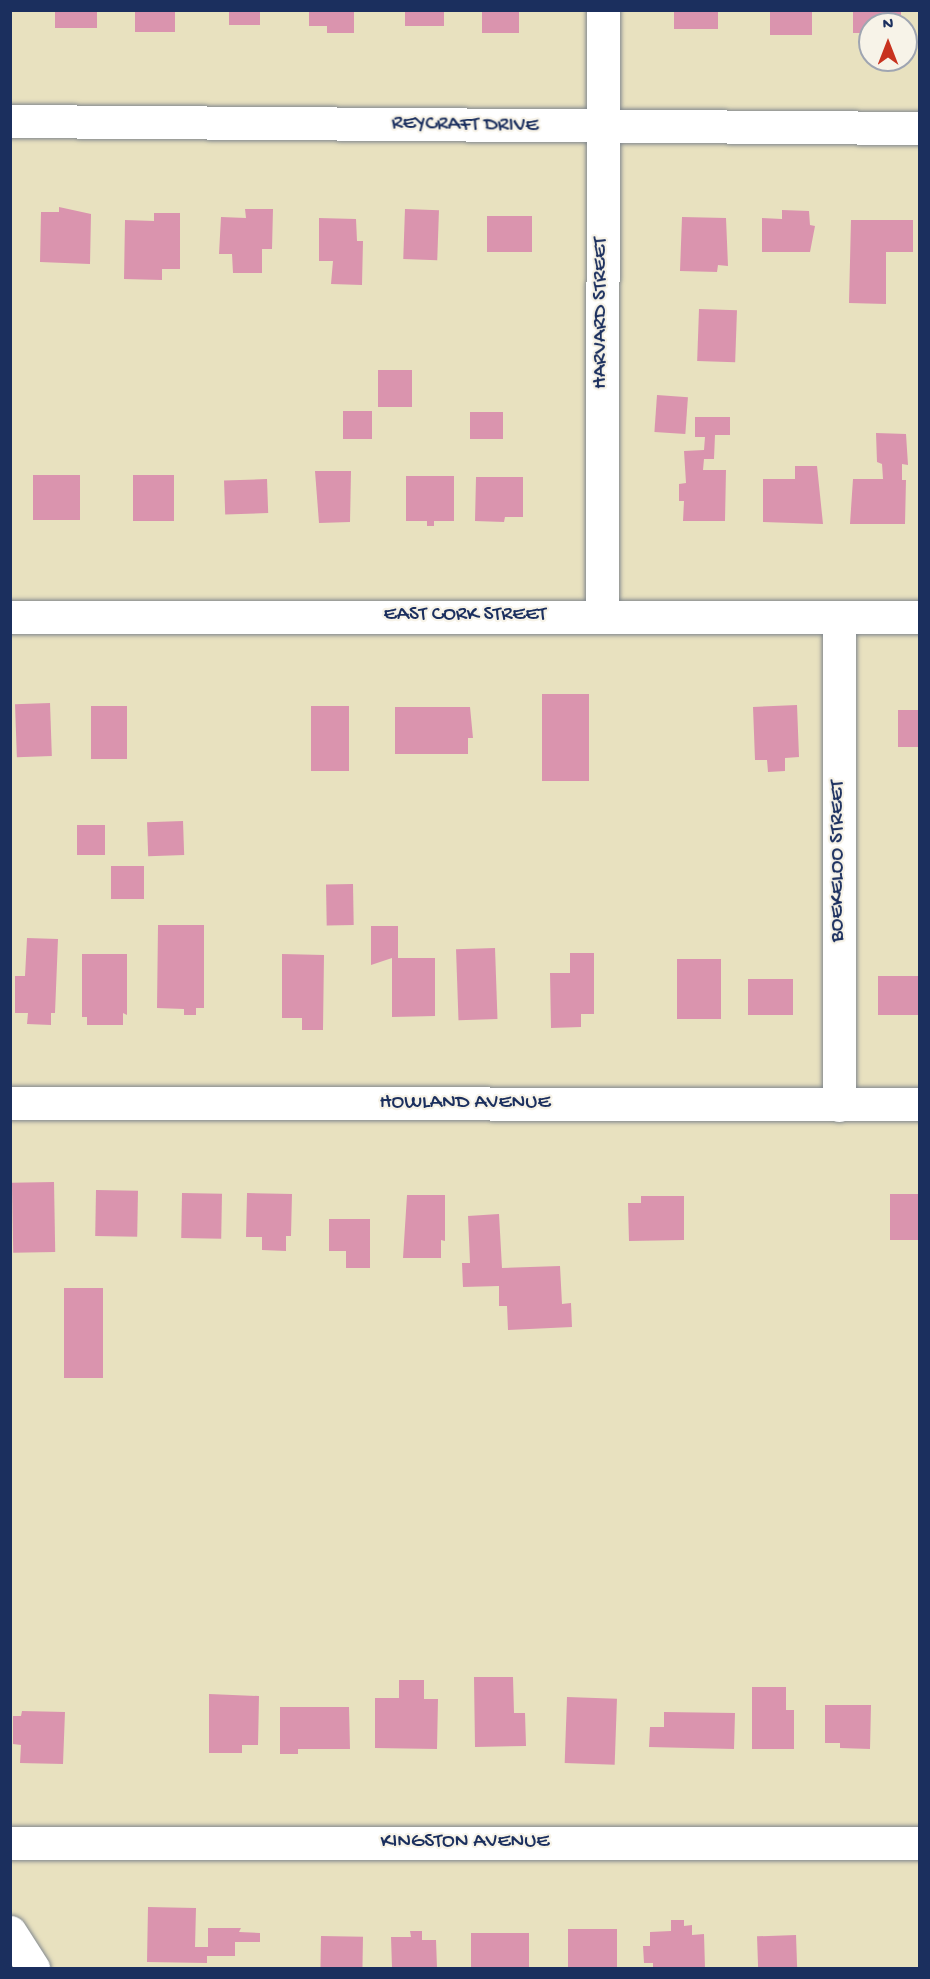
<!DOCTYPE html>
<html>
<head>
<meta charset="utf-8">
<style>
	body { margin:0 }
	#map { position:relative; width:930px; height:1979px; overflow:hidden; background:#e8e1bf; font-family:"Gochi Hand",sans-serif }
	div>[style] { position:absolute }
	.building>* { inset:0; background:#da94ae; transform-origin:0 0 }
	.roads { filter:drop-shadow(0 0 2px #82888e) drop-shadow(0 0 2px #82888e) }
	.minor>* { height:33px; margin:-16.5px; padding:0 16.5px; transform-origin:16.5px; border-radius:16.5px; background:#fff }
	.major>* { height:33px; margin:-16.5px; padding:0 16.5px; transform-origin:16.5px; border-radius:16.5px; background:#fff }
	span { translate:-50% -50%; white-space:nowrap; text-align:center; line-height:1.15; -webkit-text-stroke:4.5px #f7f3e8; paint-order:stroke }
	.street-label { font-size:21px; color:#1b2f5e }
	.frame { position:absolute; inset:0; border:12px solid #1b2f5e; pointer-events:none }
	.north { position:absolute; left:858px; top:12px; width:60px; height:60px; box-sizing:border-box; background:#f7f3e8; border:2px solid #9fa5b1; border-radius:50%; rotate:0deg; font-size:16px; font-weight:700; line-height:24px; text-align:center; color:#1b2f5e }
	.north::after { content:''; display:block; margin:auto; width:21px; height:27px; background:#c8321e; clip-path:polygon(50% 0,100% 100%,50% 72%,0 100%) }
</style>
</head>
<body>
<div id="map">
	<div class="building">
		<div style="left:55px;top:10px;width:42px;height:18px"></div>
		<div style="left:135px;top:10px;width:40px;height:22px"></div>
		<div style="left:229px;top:10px;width:31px;height:15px"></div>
		<div style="clip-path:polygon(309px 10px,354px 10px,354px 33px,327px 33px,327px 26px,309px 26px)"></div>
		<div style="left:405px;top:10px;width:39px;height:16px"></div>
		<div style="left:482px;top:10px;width:37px;height:23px"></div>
		<div style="left:674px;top:10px;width:44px;height:19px"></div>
		<div style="left:770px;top:10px;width:42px;height:25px"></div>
		<div style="clip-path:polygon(853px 10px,901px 10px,901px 24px,870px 24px,870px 33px,853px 33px)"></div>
		<div style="clip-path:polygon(59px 207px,91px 214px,90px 264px,40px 262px,41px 212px,59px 212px)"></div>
		<div style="clip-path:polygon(245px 209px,273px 209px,272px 249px,262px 249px,262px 273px,233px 273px,232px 254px,219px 254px,221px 217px,246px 218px)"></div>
		<div style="left:405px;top:209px;width:34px;height:50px;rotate:2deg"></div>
		<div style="clip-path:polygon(782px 210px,809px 211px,810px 225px,815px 226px,810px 252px,762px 252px,762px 218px,782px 219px)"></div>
		<div style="clip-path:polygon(154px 213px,180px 213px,180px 269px,162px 269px,162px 280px,124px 279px,125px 220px,154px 221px)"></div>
		<div style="left:487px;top:216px;width:45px;height:36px"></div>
		<div style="clip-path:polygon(682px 217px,726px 218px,728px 266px,718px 265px,717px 272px,680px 271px)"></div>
		<div style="clip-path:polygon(319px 218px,356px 219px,357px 241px,363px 241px,362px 285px,331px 284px,333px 261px,319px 261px)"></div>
		<div style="clip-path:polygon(851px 220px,913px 220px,913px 252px,886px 252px,886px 304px,849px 303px)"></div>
		<div style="left:699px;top:309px;width:38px;height:52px;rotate:2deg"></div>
		<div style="left:378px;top:370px;width:34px;height:37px"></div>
		<div style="left:657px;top:395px;width:31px;height:37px;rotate:4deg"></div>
		<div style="left:343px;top:411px;width:29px;height:28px"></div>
		<div style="left:470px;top:412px;width:33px;height:27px"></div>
		<div style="clip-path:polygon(695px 417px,730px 417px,730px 435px,715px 435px,714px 459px,704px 459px,703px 470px,726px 470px,725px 521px,683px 521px,684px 501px,679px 501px,679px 484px,686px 483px,684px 451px,704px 450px,705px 437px,695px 437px)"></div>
		<div style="clip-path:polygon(876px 433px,906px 434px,908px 465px,902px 464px,902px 480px,906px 480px,905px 524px,850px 524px,853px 479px,883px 479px,882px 464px,877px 462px)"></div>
		<div style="clip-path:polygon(795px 466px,817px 466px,823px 524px,763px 522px,763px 479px,795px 479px)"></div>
		<div style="clip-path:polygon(315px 471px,351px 471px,350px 522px,319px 523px)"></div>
		<div style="left:80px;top:475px;width:45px;height:47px;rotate:90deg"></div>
		<div style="left:133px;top:475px;width:41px;height:46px"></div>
		<div style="clip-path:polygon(406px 476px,454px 476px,454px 521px,434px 521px,434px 526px,427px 526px,427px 521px,406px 521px)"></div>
		<div style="clip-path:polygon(476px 477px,523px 477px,523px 517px,505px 517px,504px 522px,475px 521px)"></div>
		<div style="left:267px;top:479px;width:34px;height:43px;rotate:88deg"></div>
		<div style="left:542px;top:694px;width:47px;height:87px"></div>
		<div style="left:50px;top:703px;width:53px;height:35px;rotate:88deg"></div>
		<div style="clip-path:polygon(797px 705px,799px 757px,785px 758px,785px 771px,768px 772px,767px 760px,755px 760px,753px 707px)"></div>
		<div style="left:91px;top:706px;width:36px;height:53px"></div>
		<div style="left:311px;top:706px;width:38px;height:65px"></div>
		<div style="clip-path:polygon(395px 707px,470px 707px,473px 738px,468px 738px,468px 754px,395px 754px)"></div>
		<div style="left:898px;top:710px;width:22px;height:37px"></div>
		<div style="left:183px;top:821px;width:34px;height:36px;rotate:88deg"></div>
		<div style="left:77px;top:825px;width:28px;height:30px"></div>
		<div style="left:111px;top:866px;width:33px;height:33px"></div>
		<div style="left:353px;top:884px;width:41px;height:27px;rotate:89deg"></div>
		<div style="clip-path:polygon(158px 925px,204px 925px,204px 1008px,196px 1008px,196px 1015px,184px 1015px,184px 1009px,157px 1008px)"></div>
		<div style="clip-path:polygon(371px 926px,398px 926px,398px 958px,435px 958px,435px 1016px,392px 1017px,392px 958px,371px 965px)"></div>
		<div style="clip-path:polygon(27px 938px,58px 939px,55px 1013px,51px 1013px,51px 1025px,27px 1024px,28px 1013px,15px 1013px,15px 976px,25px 976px)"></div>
		<div style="left:495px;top:948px;width:71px;height:39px;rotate:88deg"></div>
		<div style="clip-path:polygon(570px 953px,594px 953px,594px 1014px,581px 1014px,581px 1027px,551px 1028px,550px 973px,570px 973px)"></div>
		<div style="clip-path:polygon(82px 954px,127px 954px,127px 1015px,123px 1013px,123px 1025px,87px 1025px,87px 1017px,82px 1017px)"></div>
		<div style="clip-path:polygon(282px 954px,324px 955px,323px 1030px,302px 1030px,302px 1018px,282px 1018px)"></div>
		<div style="left:677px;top:959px;width:44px;height:60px"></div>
		<div style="left:920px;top:976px;width:39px;height:42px;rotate:90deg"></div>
		<div style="left:748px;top:979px;width:45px;height:36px"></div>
		<div style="left:54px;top:1182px;width:70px;height:42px;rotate:89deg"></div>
		<div style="left:96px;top:1190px;width:42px;height:46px;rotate:1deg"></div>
		<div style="left:182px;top:1193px;width:40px;height:45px;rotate:1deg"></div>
		<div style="clip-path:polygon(247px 1193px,292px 1194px,291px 1236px,286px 1236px,286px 1251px,262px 1250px,262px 1237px,246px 1237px)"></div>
		<div style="left:890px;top:1194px;width:30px;height:46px"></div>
		<div style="clip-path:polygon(407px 1195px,445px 1195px,445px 1241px,441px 1240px,441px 1258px,403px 1258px)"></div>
		<div style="clip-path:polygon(641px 1196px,684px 1196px,684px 1240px,629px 1241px,628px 1203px,641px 1203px)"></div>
		<div style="clip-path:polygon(499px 1214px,502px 1268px,560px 1266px,562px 1304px,571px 1303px,572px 1327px,508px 1330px,507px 1306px,499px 1306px,499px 1286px,463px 1287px,462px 1263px,470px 1263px,468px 1216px)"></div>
		<div style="clip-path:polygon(329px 1219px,370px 1219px,370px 1268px,346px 1268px,346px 1251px,329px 1251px)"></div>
		<div style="left:64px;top:1288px;width:39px;height:90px"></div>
		<div style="clip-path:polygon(474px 1677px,513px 1677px,514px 1713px,525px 1713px,526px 1746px,475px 1747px)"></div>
		<div style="clip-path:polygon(399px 1680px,424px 1680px,424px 1699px,438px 1699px,437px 1749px,375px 1748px,375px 1698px,399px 1698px)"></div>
		<div style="clip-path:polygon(752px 1687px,786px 1687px,786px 1710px,794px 1710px,794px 1749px,752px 1749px)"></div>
		<div style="clip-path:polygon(209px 1694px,259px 1696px,258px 1745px,242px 1745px,242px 1753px,209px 1753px)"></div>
		<div style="left:567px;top:1697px;width:50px;height:66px;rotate:2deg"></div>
		<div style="clip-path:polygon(825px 1705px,871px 1705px,870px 1749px,840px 1748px,840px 1743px,825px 1743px)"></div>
		<div style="clip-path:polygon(280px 1707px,349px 1707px,350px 1749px,298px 1749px,298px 1754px,280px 1754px)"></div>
		<div style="clip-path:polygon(22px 1711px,65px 1712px,63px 1764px,20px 1763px,21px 1745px,13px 1744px,13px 1716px,21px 1716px)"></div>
		<div style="clip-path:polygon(664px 1712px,735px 1713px,734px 1749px,649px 1747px,650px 1727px,664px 1727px)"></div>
		<div style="clip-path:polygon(148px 1907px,196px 1908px,195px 1947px,208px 1947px,208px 1928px,241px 1928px,239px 1932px,260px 1933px,260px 1942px,235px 1942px,235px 1956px,207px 1956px,207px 1963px,147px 1962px)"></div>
		<div style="clip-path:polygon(671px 1920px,684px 1920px,684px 1926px,692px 1925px,692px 1935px,704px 1934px,705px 1968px,653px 1968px,653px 1963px,644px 1963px,643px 1946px,650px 1946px,650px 1932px,671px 1931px)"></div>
		<div style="left:568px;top:1929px;width:49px;height:39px"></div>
		<div style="clip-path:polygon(410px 1931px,422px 1931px,422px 1940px,436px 1940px,437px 1968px,392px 1968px,391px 1937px,411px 1937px)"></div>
		<div style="left:471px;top:1933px;width:58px;height:35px"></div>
		<div style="left:796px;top:1935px;width:33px;height:39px;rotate:88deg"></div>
		<div style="left:321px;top:1936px;width:42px;height:32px;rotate:1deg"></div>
	</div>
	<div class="roads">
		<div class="minor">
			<div style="left:10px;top:121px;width:910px;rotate:0.44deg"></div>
			<div style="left:602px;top:615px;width:605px;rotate:-89.91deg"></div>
			<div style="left:10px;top:617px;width:910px"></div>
			<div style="left:839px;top:618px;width:487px;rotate:90deg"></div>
			<div style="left:10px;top:1103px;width:910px;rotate:0.06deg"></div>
			<div style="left:10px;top:1843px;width:910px"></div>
		</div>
		<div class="major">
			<div style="left:10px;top:1932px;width:43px;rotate:57.4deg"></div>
		</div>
	</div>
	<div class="street-label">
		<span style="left:465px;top:126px;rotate:1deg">REYCRAFT DRIVE</span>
		<span style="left:602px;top:313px;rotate:-90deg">HARVARD STREET</span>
		<span style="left:465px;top:616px">EAST CORK STREET</span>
		<span style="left:839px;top:861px;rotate:-90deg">BOEKELOO STREET</span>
		<span style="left:465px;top:1104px">HOWLAND AVENUE</span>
		<span style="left:465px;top:1843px">KINGSTON AVENUE</span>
	</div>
	<div class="frame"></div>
	<div class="north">N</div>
</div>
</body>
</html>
